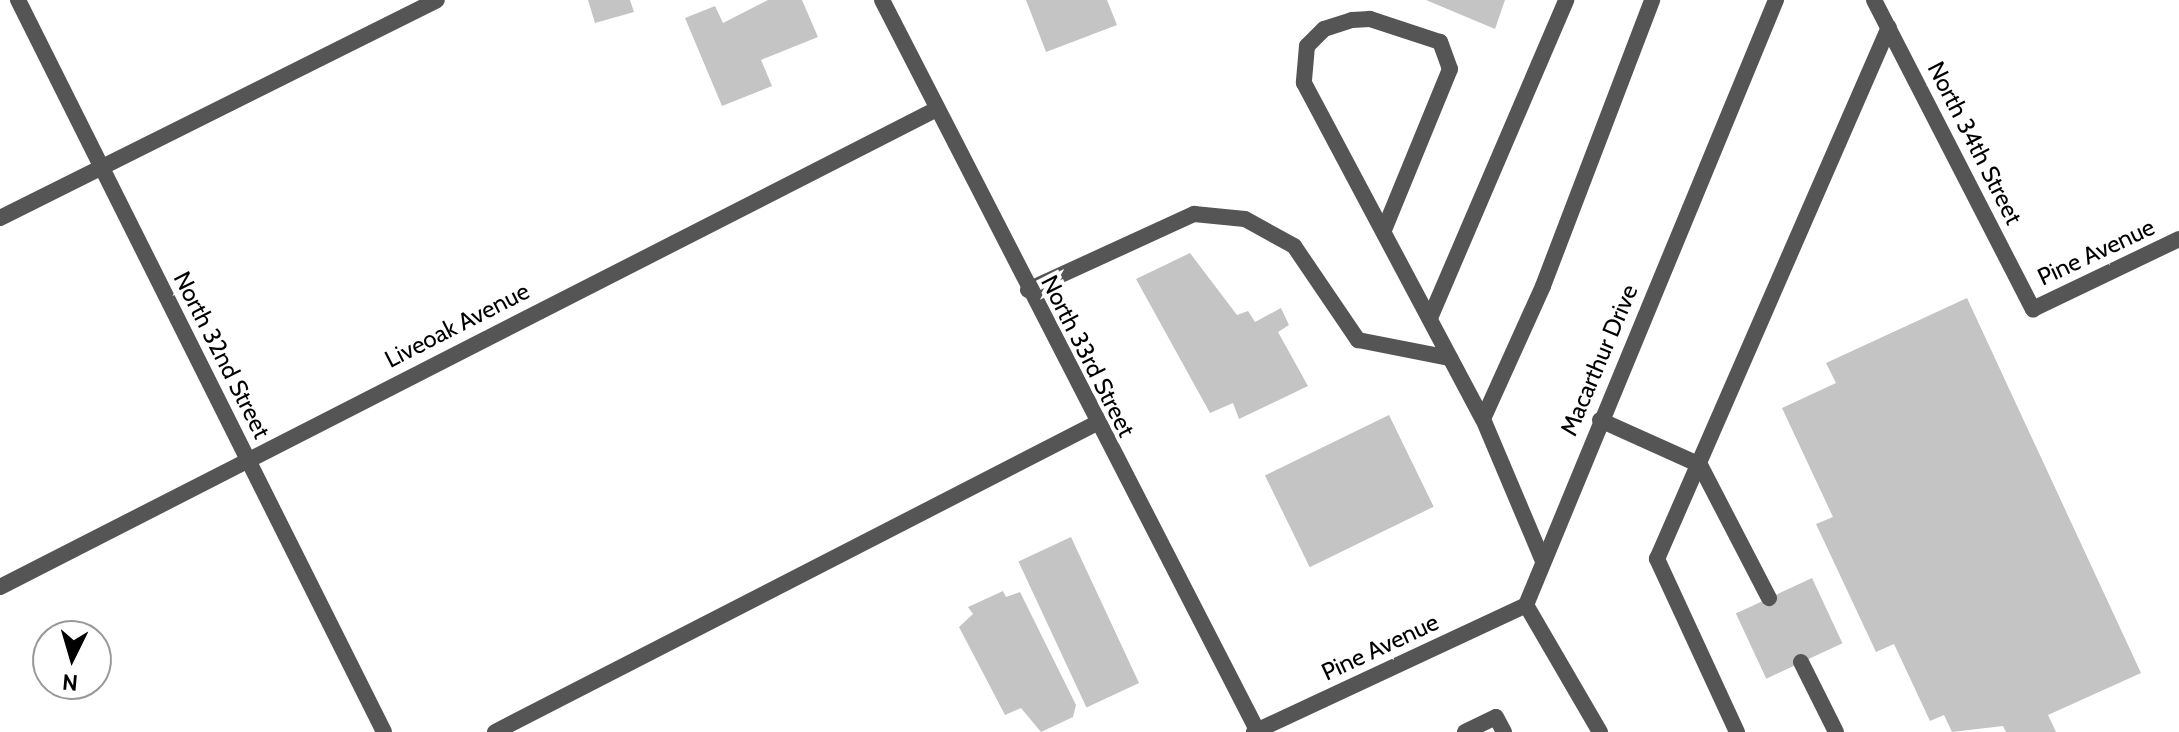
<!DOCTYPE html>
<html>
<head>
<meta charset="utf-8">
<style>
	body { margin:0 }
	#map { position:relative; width:2179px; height:732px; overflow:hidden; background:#fff; font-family:Cabin,sans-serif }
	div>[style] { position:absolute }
	.building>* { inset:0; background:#c4c4c4; transform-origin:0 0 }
	.service>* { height:16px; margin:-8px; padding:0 8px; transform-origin:8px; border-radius:8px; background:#555 }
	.minor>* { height:16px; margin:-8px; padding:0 8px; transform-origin:8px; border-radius:8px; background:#555 }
	.tertiary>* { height:16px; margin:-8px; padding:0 8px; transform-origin:8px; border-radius:8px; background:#555 }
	span { translate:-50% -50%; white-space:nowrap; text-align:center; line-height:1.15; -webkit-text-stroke:8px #fff; paint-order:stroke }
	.street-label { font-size:24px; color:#000 }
	.north { position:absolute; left:32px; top:620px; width:80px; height:80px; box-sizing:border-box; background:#fff; border:2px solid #999; border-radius:50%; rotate:185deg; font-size:22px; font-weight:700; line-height:32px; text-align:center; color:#000 }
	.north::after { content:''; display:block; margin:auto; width:28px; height:36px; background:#000; clip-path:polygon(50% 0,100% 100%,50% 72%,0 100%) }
</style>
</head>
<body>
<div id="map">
	<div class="building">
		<div style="clip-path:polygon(588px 0,630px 0,634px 12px,595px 23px)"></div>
		<div style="clip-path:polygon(768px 0,802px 0,818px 37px,761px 60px,772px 86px,722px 106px,685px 18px,715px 6px,723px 23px)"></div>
		<div style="clip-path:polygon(1026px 0,1107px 0,1117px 25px,1046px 52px)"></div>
		<div style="clip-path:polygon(1426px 0,1505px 0,1495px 29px)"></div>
		<div style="clip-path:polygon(1190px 253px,1237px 315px,1248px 311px,1255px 322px,1281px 308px,1289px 325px,1278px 332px,1308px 386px,1239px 419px,1233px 403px,1210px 413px,1136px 279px)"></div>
		<div style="clip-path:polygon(1967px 298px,2141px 673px,2048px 715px,2056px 732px,2006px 732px,2003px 726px,1952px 732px,1944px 715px,1930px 721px,1894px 644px,1876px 652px,1816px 524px,1833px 517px,1782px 408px,1836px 383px,1826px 363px)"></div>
		<div style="left:1389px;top:415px;width:102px;height:138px;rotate:64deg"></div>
		<div style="left:1071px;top:537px;width:161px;height:58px;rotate:65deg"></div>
		<div style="left:1812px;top:578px;width:72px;height:84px;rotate:65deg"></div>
		<div style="clip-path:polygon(1003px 591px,1006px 597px,1020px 592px,1076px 705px,1073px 717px,1041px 732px,1021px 708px,1005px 715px,959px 627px,973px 614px,968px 607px)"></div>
	</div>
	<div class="service">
		<div style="left:0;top:218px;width:488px;rotate:-26.5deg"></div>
		<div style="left:1384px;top:230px;width:174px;rotate:-67.7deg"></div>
		<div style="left:1450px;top:69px;width:29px;rotate:-110deg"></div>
		<div style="left:1440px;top:42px;width:74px;rotate:-161.8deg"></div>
		<div style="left:1370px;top:19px;width:18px;rotate:177deg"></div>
		<div style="left:1352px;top:20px;width:29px;rotate:162deg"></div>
		<div style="left:1324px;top:29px;width:24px;rotate:135deg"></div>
		<div style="left:1307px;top:46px;width:37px;rotate:95deg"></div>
		<div style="left:1304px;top:83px;width:381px;rotate:62deg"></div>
		<div style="left:1483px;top:419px;width:152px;rotate:67.1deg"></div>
		<div style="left:1028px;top:290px;width:183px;rotate:-24.6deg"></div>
		<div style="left:1194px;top:214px;width:51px;rotate:5.6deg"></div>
		<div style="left:1245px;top:219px;width:56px;rotate:28.9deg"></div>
		<div style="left:1294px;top:246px;width:114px;rotate:55.8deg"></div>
		<div style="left:1358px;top:340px;width:94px;rotate:11.1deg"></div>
		<div style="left:1430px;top:318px;width:346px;rotate:-66.8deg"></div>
		<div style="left:1483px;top:419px;width:146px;rotate:-65.7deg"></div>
		<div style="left:1543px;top:286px;width:306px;rotate:-69.1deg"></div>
		<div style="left:1600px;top:420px;width:110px;rotate:24.2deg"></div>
		<div style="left:1700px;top:465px;width:150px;rotate:62.6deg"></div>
		<div style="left:1801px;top:662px;width:78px;rotate:63.4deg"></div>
		<div style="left:495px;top:732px;width:674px;rotate:-27.17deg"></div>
		<div style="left:1465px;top:732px;width:34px;rotate:-26deg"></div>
		<div style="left:1496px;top:717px;width:17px;rotate:62deg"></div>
		<div style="left:1737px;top:732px;width:191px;rotate:-114.8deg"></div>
		<div style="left:1657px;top:559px;width:580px;rotate:-66.44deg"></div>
	</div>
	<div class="minor">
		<div style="left:18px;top:0;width:818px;rotate:63.43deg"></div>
		<div style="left:882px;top:0;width:821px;rotate:62.81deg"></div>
		<div style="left:1874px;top:0;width:348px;rotate:62.8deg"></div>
		<div style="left:2033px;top:309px;width:162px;rotate:-25.6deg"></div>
		<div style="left:0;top:587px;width:1052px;rotate:-27.03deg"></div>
		<div style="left:1254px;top:732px;width:300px;rotate:-25deg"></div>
	</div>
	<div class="tertiary">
		<div style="left:1600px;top:732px;width:147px;rotate:-120.2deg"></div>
		<div style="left:1526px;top:605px;width:655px;rotate:-67.55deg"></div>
	</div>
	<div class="street-label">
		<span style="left:1975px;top:143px;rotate:63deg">North 34th Street</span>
		<span style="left:2096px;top:252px;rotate:-25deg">Pine Avenue</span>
		<span style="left:457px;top:325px;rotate:-27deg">Liveoak Avenue</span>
		<span style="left:222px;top:355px;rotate:63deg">North 32nd Street</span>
		<span style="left:1088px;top:356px;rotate:63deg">North 33rd Street</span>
		<span style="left:1599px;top:360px;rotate:-67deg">Macarthur Drive</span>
		<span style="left:1380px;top:647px;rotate:-25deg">Pine Avenue</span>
	</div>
	<div class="north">N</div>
</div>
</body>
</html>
